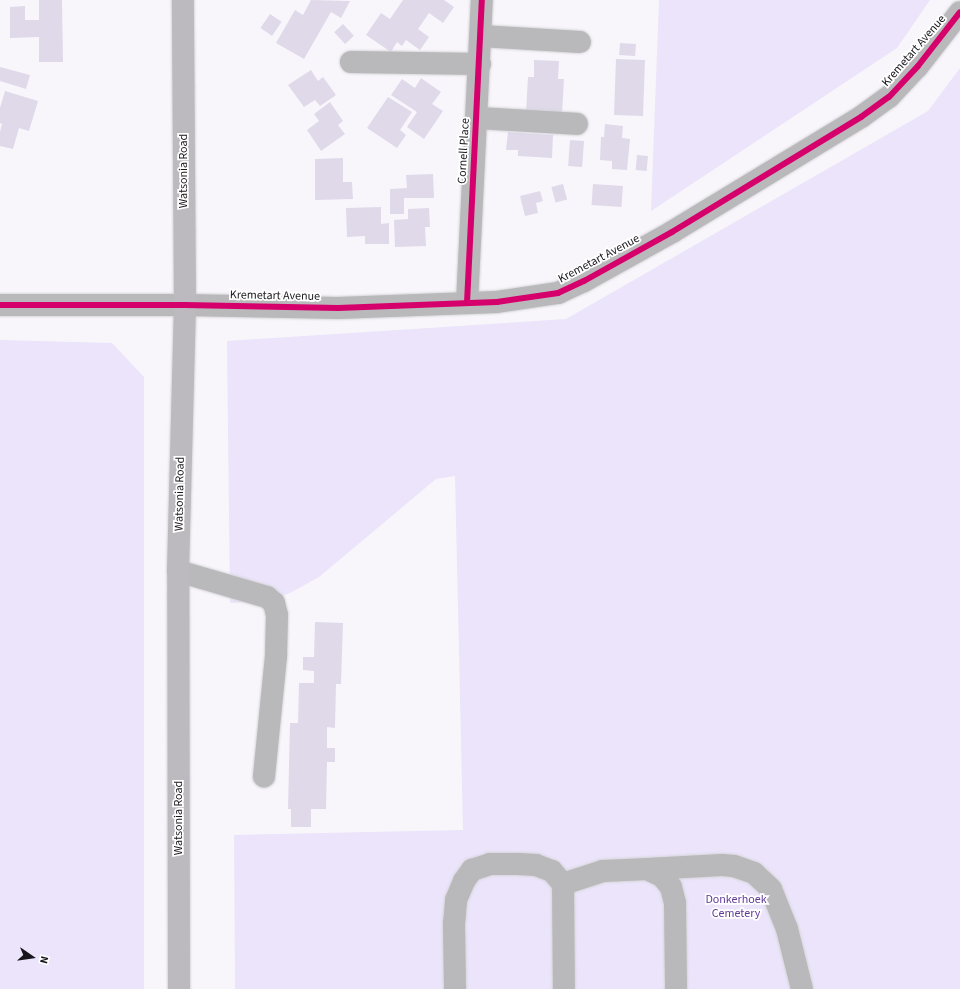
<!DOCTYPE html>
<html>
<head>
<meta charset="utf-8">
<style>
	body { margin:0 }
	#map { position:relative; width:960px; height:989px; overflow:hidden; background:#f8f6fb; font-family:"Source Sans 3",sans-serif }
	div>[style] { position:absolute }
	.green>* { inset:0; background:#ebe4fa }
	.building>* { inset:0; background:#dfd9ea; transform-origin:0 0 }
	.roads { filter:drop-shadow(0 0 1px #d4d3d6) drop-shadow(0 0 1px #d4d3d6) }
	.minor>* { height:22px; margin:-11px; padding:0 11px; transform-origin:11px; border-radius:11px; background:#b9b8ba }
	.major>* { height:22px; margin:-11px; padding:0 11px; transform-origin:11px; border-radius:11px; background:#bcbabe }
	.cycleway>* { height:6px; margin:-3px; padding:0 3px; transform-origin:3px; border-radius:3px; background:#d6006c }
	span { translate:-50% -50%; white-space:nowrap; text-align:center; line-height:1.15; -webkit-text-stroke:3.5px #fff; paint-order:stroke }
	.street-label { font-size:12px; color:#18161b }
	.park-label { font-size:12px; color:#613a97 }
	.north { position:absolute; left:12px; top:937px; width:40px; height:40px; -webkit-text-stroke:3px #fff; paint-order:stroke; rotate:103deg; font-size:11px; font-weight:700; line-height:16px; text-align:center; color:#18161b }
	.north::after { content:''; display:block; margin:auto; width:14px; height:18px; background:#18161b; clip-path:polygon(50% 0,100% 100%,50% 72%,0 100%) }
</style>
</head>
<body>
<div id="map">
	<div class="green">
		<div style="clip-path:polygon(659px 0,930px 0,897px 48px,651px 211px)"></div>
		<div style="clip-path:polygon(960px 68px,960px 989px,235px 989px,234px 835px,463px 830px,455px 476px,436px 479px,319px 577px,292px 592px,271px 600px,257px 602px,230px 603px,227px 341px,566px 319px,928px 111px)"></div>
		<div style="clip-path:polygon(0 340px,112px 343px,144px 377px,144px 989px,0 989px)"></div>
	</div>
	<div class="building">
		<div style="clip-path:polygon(39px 0,62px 0,63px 62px,39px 62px,39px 37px,10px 38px,10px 7px,25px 6px,25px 20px,39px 20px)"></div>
		<div style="clip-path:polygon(311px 0,350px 1px,341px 18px,331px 12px,304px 59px,276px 43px,295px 10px,303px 15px)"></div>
		<div style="clip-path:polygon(403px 0,444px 0,454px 7px,443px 23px,429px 13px,418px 29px,429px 37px,420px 50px,406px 40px,402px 46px,397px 42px,391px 52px,366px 35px,381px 13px,390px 19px)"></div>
		<div style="left:270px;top:14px;width:14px;height:17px;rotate:34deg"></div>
		<div style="left:343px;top:24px;width:16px;height:12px;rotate:47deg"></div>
		<div style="left:620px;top:43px;width:16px;height:12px;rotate:4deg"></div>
		<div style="left:616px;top:59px;width:29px;height:56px;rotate:2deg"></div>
		<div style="clip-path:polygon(534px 60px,559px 61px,558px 79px,564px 79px,562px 114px,526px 112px,528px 77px,534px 77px)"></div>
		<div style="clip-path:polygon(0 67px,30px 75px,26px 89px,0 81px)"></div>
		<div style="clip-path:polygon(311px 70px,318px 81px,323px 77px,336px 95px,320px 106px,315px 100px,304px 107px,288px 85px)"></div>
		<div style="clip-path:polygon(421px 78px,441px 92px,432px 104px,443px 111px,424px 139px,407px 127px,417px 112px,391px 95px,402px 79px,415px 88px)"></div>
		<div style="clip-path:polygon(5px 91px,38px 101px,29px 131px,19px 128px,13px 149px,0 146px,0 132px,2px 124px,0 123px,0 108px)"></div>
		<div style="clip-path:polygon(388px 97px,412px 112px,400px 130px,406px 135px,397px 148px,367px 128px)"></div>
		<div style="clip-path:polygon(330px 102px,343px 121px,338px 125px,345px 134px,321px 151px,307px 130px,319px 121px,314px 114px)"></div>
		<div style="clip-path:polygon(605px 124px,623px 126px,622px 138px,630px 139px,627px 170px,612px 169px,612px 161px,600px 160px,601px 137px,604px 137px)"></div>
		<div style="clip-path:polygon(508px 132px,553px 135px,552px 158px,518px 156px,518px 150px,506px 150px)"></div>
		<div style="left:570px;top:140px;width:14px;height:26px;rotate:4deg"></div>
		<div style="left:637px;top:155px;width:11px;height:15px;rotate:5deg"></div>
		<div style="clip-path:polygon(343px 158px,343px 182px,352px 182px,353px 199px,315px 200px,315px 159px)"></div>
		<div style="clip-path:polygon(433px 174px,434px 198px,404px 198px,404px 214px,390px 214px,390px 189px,407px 188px,406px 175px)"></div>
		<div style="left:563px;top:184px;width:16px;height:12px;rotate:75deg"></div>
		<div style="left:593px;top:184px;width:30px;height:21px;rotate:4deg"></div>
		<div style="clip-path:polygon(540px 191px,543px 201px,536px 203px,538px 213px,525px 216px,520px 196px)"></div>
		<div style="clip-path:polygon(381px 207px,381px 224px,389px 223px,389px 244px,365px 244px,365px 236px,347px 237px,346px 208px)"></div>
		<div style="clip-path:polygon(429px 208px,430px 227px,425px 227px,426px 246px,395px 247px,394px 220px,408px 219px,408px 209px)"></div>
		<div style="clip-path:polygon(315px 622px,343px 623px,341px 684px,336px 684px,335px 728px,327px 727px,327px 748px,335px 748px,335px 762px,327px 762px,326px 809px,311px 809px,311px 827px,291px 827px,291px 809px,288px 809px,290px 723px,298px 723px,299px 683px,314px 683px,314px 671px,303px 670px,303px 657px,314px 657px)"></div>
	</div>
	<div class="roads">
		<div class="minor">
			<div style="left:481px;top:36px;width:99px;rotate:3.5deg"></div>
			<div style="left:351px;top:62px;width:129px;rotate:0.9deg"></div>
			<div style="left:477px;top:118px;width:100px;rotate:3.4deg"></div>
			<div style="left:467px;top:303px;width:303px;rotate:-87.2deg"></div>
			<div style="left:0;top:305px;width:185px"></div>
			<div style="left:185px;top:305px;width:153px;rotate:1.1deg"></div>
			<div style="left:338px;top:308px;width:159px;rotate:-2.2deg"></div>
			<div style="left:497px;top:302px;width:62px;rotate:-8.4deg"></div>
			<div style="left:558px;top:293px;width:29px;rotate:-25deg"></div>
			<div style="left:584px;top:281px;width:101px;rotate:-29.1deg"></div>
			<div style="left:672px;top:232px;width:221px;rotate:-31.3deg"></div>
			<div style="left:861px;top:117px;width:34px;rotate:-36deg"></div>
			<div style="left:889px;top:97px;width:42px;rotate:-46.9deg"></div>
			<div style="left:918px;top:66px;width:68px;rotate:-52.1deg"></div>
			<div style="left:178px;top:571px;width:93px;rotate:16.3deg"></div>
			<div style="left:267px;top:597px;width:9px;rotate:41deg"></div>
			<div style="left:274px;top:603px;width:12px;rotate:76deg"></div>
			<div style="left:277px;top:615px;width:41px;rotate:91.4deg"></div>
			<div style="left:276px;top:656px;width:121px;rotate:95.7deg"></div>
			<div style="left:647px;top:869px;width:17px;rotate:25deg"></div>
			<div style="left:662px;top:876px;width:14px;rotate:51deg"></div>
			<div style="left:671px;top:887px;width:16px;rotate:76deg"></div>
			<div style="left:675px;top:903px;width:86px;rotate:89.3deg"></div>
			<div style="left:563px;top:884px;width:105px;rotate:89.5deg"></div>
			<div style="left:455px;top:989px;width:65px;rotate:-90.9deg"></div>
			<div style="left:454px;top:924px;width:24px;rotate:-85deg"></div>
			<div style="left:456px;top:900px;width:21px;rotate:-67deg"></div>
			<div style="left:464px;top:881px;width:14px;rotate:-54deg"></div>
			<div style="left:472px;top:870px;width:19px;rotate:-18deg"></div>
			<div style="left:490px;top:864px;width:28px"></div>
			<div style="left:518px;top:864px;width:18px;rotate:3deg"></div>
			<div style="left:536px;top:865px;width:17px;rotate:21deg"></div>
			<div style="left:552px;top:871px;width:17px;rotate:50deg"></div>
			<div style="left:563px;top:884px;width:42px;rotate:-18deg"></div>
			<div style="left:603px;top:871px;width:44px;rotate:-2.6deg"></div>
			<div style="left:647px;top:869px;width:75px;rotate:-3.1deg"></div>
			<div style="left:722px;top:865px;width:12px;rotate:5deg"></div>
			<div style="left:734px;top:866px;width:21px;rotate:19deg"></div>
			<div style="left:754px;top:873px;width:23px;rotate:43deg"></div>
			<div style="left:771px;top:889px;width:43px;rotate:68.2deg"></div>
			<div style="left:787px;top:929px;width:62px;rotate:76deg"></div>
		</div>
		<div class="major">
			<div style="left:179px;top:989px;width:418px;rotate:-90.1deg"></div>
			<div style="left:178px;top:571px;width:266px;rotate:-88.5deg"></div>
			<div style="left:185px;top:305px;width:305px;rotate:-90.4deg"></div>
		</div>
	</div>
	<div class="cycleway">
		<div style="left:467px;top:303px;width:303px;rotate:-87.2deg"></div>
		<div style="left:0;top:305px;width:185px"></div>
		<div style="left:185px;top:305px;width:153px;rotate:1.1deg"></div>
		<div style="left:338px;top:308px;width:159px;rotate:-2.2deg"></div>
		<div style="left:497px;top:302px;width:62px;rotate:-8.4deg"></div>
		<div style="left:558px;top:293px;width:29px;rotate:-25deg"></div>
		<div style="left:584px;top:281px;width:101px;rotate:-29.1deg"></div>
		<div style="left:672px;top:232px;width:221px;rotate:-31.3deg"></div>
		<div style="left:861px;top:117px;width:34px;rotate:-36deg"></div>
		<div style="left:889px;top:97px;width:42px;rotate:-46.9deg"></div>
		<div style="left:918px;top:66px;width:68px;rotate:-52.1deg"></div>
	</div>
	<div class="street-label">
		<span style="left:914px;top:51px;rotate:-49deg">Kremetart Avenue</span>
		<span style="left:464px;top:151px;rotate:-87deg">Cornell Place</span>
		<span style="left:184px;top:171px;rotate:-90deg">Watsonia Road</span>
		<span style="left:599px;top:259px;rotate:-28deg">Kremetart Avenue</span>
		<span style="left:275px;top:296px;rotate:1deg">Kremetart Avenue</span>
		<span style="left:180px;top:494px;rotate:-89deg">Watsonia Road</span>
		<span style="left:179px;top:818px;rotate:-90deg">Watsonia Road</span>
	</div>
	<div class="park-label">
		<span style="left:736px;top:907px">Donkerhoek<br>Cemetery</span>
	</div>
	<div class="north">N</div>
</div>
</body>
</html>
